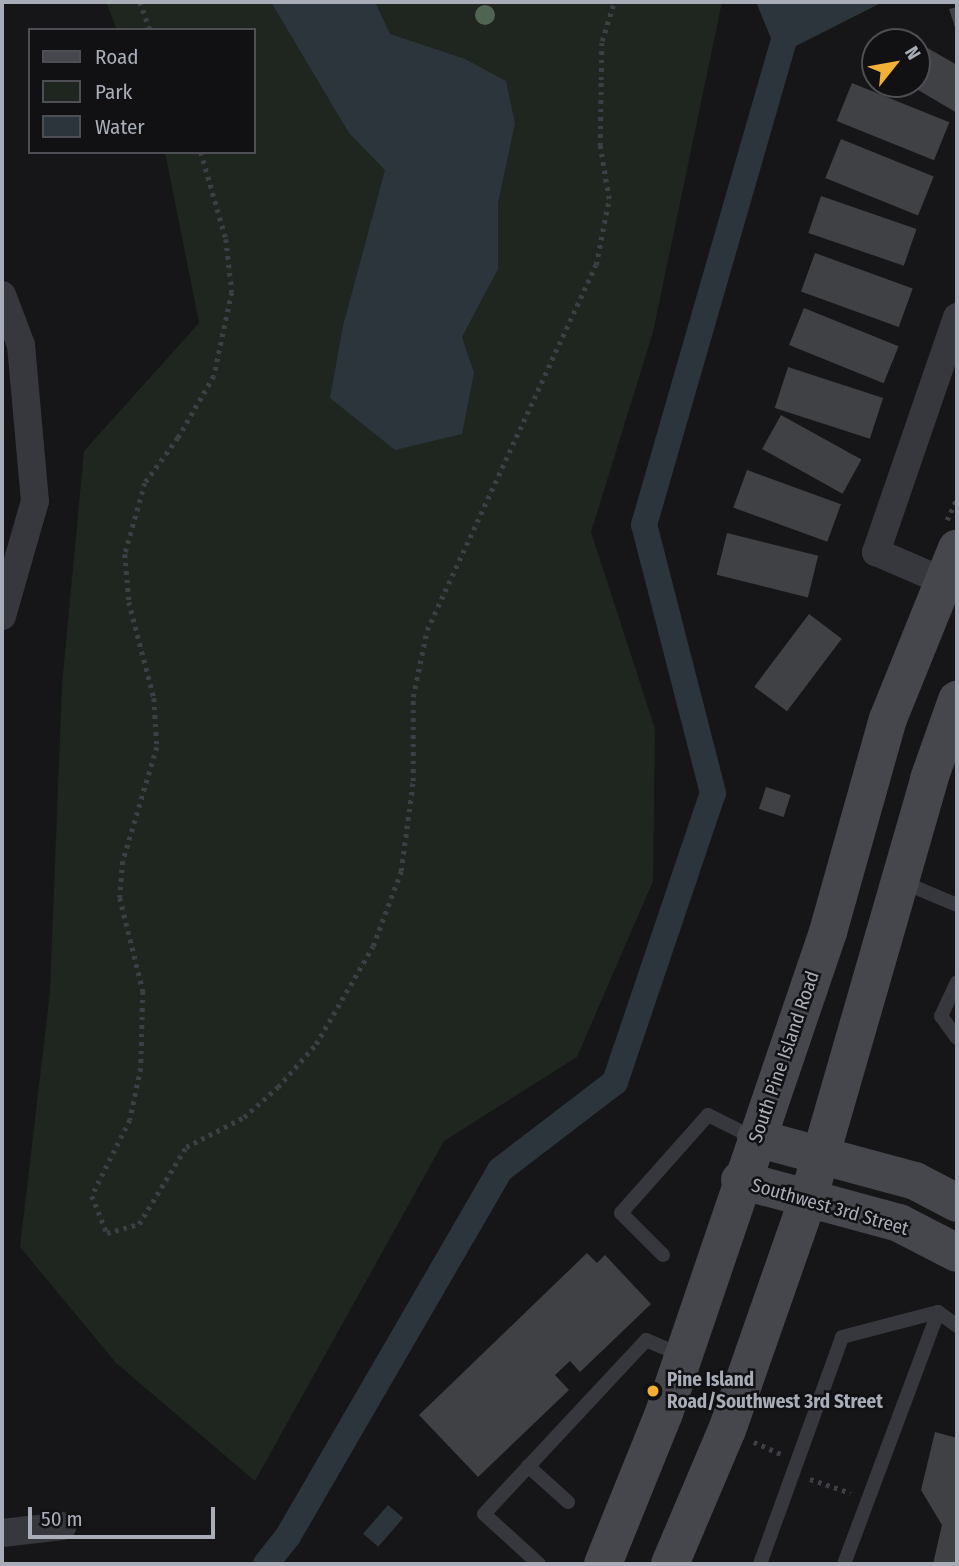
<!DOCTYPE html>
<html>
<head>
<meta charset="utf-8">
<style>
	body { margin:0 }
	#map { position:relative; width:959px; height:1566px; overflow:hidden; background:#161618; font-family:"Fira Sans Condensed",sans-serif }
	div>[style] { position:absolute }
	.green>* { inset:0; background:#1e261f }
	.water>* { inset:0; background:#2c353c; transform-origin:0 0 }
	.canal>* { height:26px; margin:-13px; padding:0 13px; transform-origin:13px; border-radius:13px; background:#2c353c }
	.building>* { inset:0; background:#404145; transform-origin:0 0 }
	.path>* { height:4.5px; margin-top:-2.25px; transform-origin:0; background:repeating-linear-gradient(90deg,#3d3f44 0 3.5px,transparent 0 8.5px) }
	.lane>* { height:14px; margin:-7px; padding:0 7px; transform-origin:7px; border-radius:7px; background:#37383d }
	.street>* { height:28px; margin:-14px; padding:0 14px; transform-origin:14px; border-radius:14px; background:#37383d }
	.secondary>* { height:38px; margin:-19px; padding:0 19px; transform-origin:19px; border-radius:19px; background:#45474d }
	.trees>* { width:20px; height:20px; margin:-10px; border-radius:50%; background:#506452 }
	.dots>* { width:19px; height:19px; translate:-50% -50%; box-sizing:border-box; border:4px solid #111113; border-radius:50% }
	span { translate:-50% -50%; white-space:nowrap; text-align:center; line-height:1.15; -webkit-text-stroke:5px #111113; paint-order:stroke }
	.street-label { font-size:19px; color:#a8adb8 }
	.poi-label { font-size:19px; color:#a8adb8; font-weight:700 }
	.left { translate:0 -50%; text-align:left }
	.frame { position:absolute; inset:0; border:4px solid #a8adb8; pointer-events:none }
	.legend { position:absolute; left:28px; top:28px; width:228px; height:126px; box-sizing:border-box; background:#111113; border:2px solid #4d4f55; margin:0; padding:9px 12px; list-style:none; font-size:21px; color:#a8adb8 }
	.legend li { display:flex; align-items:center; gap:14px; height:35px }
	.legend b { width:35px; border:2px solid #4d4f55 }
	.north { position:absolute; left:861px; top:28px; width:70px; height:70px; box-sizing:border-box; background:#111113; border:2px solid #4d4f55; border-radius:50%; rotate:59deg; font-size:19px; font-weight:700; line-height:28px; text-align:center; color:#a8adb8 }
	.north::after { content:''; display:block; margin:auto; width:24px; height:32px; background:#f2b134; clip-path:polygon(50% 0,100% 100%,50% 72%,0 100%) }
	.scale { position:absolute; left:28px; top:1507px; width:187px; height:32px; box-sizing:border-box; border:4px solid #a8adb8; border-top:0; padding-left:9px; font-size:21px; line-height:24px; white-space:nowrap; color:#a8adb8; -webkit-text-stroke:5px #111113; paint-order:stroke }
</style>
</head>
<body>
<div id="map">
	<div class="green">
		<div style="clip-path:polygon(106px 2px,722px 2px,653px 332px,591px 532px,655px 729px,653px 881px,577px 1057px,444px 1141px,255px 1481px,116px 1363px,20px 1247px,50px 992px,62px 685px,84px 451px,199px 323px,165px 152px,254px 152px,254px 30px,117px 30px)"></div>
	</div>
	<div class="water">
		<div style="clip-path:polygon(271px 2px,375px 2px,390px 34px,465px 59px,506px 81px,515px 123px,498px 203px,498px 269px,462px 337px,474px 373px,462px 434px,395px 450px,330px 398px,343px 326px,385px 170px,349px 133px)"></div>
		<div style="clip-path:polygon(756px 2px,883px 2px,778px 55px)"></div>
		<div style="left:388px;top:1505px;width:20px;height:38px;rotate:41deg"></div>
	</div>
	<div class="canal">
		<div style="left:266px;top:1564px;width:36px;rotate:-52deg"></div>
		<div style="left:288px;top:1536px;width:423px;rotate:-59.9deg"></div>
		<div style="left:500px;top:1170px;width:145px;rotate:-37.4deg"></div>
		<div style="left:615px;top:1082px;width:305px;rotate:-71.3deg"></div>
		<div style="left:713px;top:793px;width:277px;rotate:-104.4deg"></div>
		<div style="left:644px;top:525px;width:544px;rotate:-73.9deg"></div>
	</div>
	<div class="building">
		<div style="clip-path:polygon(957px 7px,957px 33px,949px 9px)"></div>
		<div style="clip-path:polygon(893px 28px,957px 65px,957px 113px,908px 84px,917px 84px,917px 42px,885px 42px)"></div>
		<div style="left:852px;top:83px;width:105px;height:41px;rotate:22deg"></div>
		<div style="left:841px;top:139px;width:100px;height:42px;rotate:22deg"></div>
		<div style="left:821px;top:196px;width:101px;height:39px;rotate:19deg"></div>
		<div style="left:815px;top:253px;width:104px;height:41px;rotate:20deg"></div>
		<div style="left:804px;top:308px;width:102px;height:40px;rotate:22deg"></div>
		<div style="left:788px;top:367px;width:100px;height:43px;rotate:18deg"></div>
		<div style="left:781px;top:415px;width:92px;height:39px;rotate:29deg"></div>
		<div style="left:747px;top:470px;width:100px;height:40px;rotate:20deg"></div>
		<div style="left:727px;top:533px;width:94px;height:43px;rotate:14deg"></div>
		<div style="left:809px;top:614px;width:41px;height:91px;rotate:37deg"></div>
		<div style="left:766px;top:787px;width:26px;height:23px;rotate:18deg"></div>
		<div style="clip-path:polygon(587px 1253px,597px 1263px,605px 1255px,651px 1304px,580px 1372px,570px 1361px,555px 1375px,569px 1390px,478px 1477px,419px 1415px)"></div>
		<div style="clip-path:polygon(935px 1432px,957px 1438px,957px 1564px,933px 1564px,942px 1525px,921px 1490px)"></div>
	</div>
	<div class="path">
		<div style="left:140px;top:2px;width:30px;rotate:70deg"></div>
		<div style="left:201px;top:152px;width:91px;rotate:74deg"></div>
		<div style="left:226px;top:239px;width:53px;rotate:83.5deg"></div>
		<div style="left:232px;top:292px;width:86px;rotate:102.1deg"></div>
		<div style="left:214px;top:376px;width:72px;rotate:120.1deg"></div>
		<div style="left:178px;top:438px;width:56px;rotate:126.3deg"></div>
		<div style="left:145px;top:483px;width:74px;rotate:105.7deg"></div>
		<div style="left:125px;top:554px;width:48px;rotate:85.2deg"></div>
		<div style="left:129px;top:602px;width:99px;rotate:75.4deg"></div>
		<div style="left:154px;top:698px;width:49px;rotate:86.5deg"></div>
		<div style="left:157px;top:747px;width:119px;rotate:106.6deg"></div>
		<div style="left:123px;top:861px;width:37px;rotate:95deg"></div>
		<div style="left:120px;top:898px;width:96px;rotate:76.1deg"></div>
		<div style="left:143px;top:991px;width:77px;rotate:91.5deg"></div>
		<div style="left:141px;top:1068px;width:53px;rotate:101.9deg"></div>
		<div style="left:130px;top:1120px;width:85px;rotate:116.6deg"></div>
		<div style="left:92px;top:1196px;width:40px;rotate:68deg"></div>
		<div style="left:107px;top:1233px;width:33px;rotate:-16deg"></div>
		<div style="left:139px;top:1224px;width:90px;rotate:-58.6deg"></div>
		<div style="left:186px;top:1147px;width:65px;rotate:-27.3deg"></div>
		<div style="left:244px;top:1117px;width:45px;rotate:-41.4deg"></div>
		<div style="left:278px;top:1087px;width:57px;rotate:-48.5deg"></div>
		<div style="left:316px;top:1044px;width:113px;rotate:-59.8deg"></div>
		<div style="left:373px;top:946px;width:80px;rotate:-69.5deg"></div>
		<div style="left:401px;top:871px;width:91px;rotate:-82.4deg"></div>
		<div style="left:413px;top:781px;width:84px;rotate:-90deg"></div>
		<div style="left:413px;top:697px;width:68px;rotate:-78.2deg"></div>
		<div style="left:427px;top:630px;width:402px;rotate:-65.2deg"></div>
		<div style="left:596px;top:265px;width:67px;rotate:-78.9deg"></div>
		<div style="left:609px;top:199px;width:54px;rotate:-99.6deg"></div>
		<div style="left:600px;top:146px;width:66px;rotate:-89.1deg"></div>
		<div style="left:601px;top:80px;width:39px;rotate:-89deg"></div>
		<div style="left:602px;top:41px;width:41px;rotate:-72.9deg"></div>
		<div style="left:947px;top:520px;width:23px;rotate:-65deg"></div>
		<div style="left:754px;top:1442px;width:30px;rotate:24deg"></div>
		<div style="left:810px;top:1479px;width:43px;rotate:18.9deg"></div>
	</div>
	<div class="lane">
		<div style="left:900px;top:881px;width:62px;rotate:22.8deg"></div>
		<div style="left:957px;top:982px;width:38px;rotate:115deg"></div>
		<div style="left:941px;top:1016px;width:27px;rotate:54deg"></div>
		<div style="left:663px;top:1255px;width:59px;rotate:-135deg"></div>
		<div style="left:621px;top:1213px;width:131px;rotate:-48.4deg"></div>
		<div style="left:708px;top:1115px;width:51px;rotate:26.6deg"></div>
		<div style="left:528px;top:1466px;width:54px;rotate:42deg"></div>
		<div style="left:539px;top:1564px;width:74px;rotate:-137.7deg"></div>
		<div style="left:484px;top:1514px;width:238px;rotate:-47deg"></div>
		<div style="left:646px;top:1340px;width:39px;rotate:23deg"></div>
		<div style="left:760px;top:1564px;width:241px;rotate:-70.1deg"></div>
		<div style="left:842px;top:1337px;width:99px;rotate:-14.6deg"></div>
		<div style="left:844px;top:1564px;width:269px;rotate:-69.5deg"></div>
		<div style="left:938px;top:1312px;width:24px;rotate:36deg"></div>
	</div>
	<div class="street">
		<div style="left:2px;top:295px;width:53px;rotate:69.2deg"></div>
		<div style="left:21px;top:345px;width:157px;rotate:84.9deg"></div>
		<div style="left:35px;top:501px;width:120px;rotate:106deg"></div>
		<div style="left:957px;top:317px;width:249px;rotate:109deg"></div>
		<div style="left:876px;top:552px;width:88px;rotate:23.4deg"></div>
		<div style="left:2px;top:1533px;width:61px;rotate:-6.5deg"></div>
	</div>
	<div class="secondary">
		<div style="left:756px;top:1138px;width:165px;rotate:15.1deg"></div>
		<div style="left:915px;top:1181px;width:47px;rotate:27.6deg"></div>
		<div style="left:740px;top:1180px;width:165px;rotate:15.1deg"></div>
		<div style="left:899px;top:1223px;width:65px;rotate:27.3deg"></div>
		<div style="left:603px;top:1564px;width:163px;rotate:-68deg"></div>
		<div style="left:664px;top:1413px;width:508px;rotate:-71.17deg"></div>
		<div style="left:828px;top:932px;width:221px;rotate:-74.3deg"></div>
		<div style="left:888px;top:719px;width:184px;rotate:-68deg"></div>
		<div style="left:670px;top:1564px;width:146px;rotate:-67deg"></div>
		<div style="left:727px;top:1430px;width:248px;rotate:-70.7deg"></div>
		<div style="left:809px;top:1196px;width:434px;rotate:-73.9deg"></div>
		<div style="left:929px;top:779px;width:84px;rotate:-70.5deg"></div>
	</div>
	<div class="trees">
		<div style="left:485px;top:15px"></div>
	</div>
	<div class="dots">
		<div style="left:653px;top:1391px;background:#f2b134"></div>
	</div>
	<div class="street-label">
		<span style="left:784px;top:1057px;rotate:-71deg">South Pine Island Road</span>
		<span style="left:830px;top:1207px;rotate:16deg">Southwest 3rd Street</span>
	</div>
	<div class="poi-label">
		<span class="left" style="left:667px;top:1391px">Pine Island<br>Road/Southwest 3rd Street</span>
	</div>
	<div class="frame"></div>
	<ul class="legend">
	<li><b style="height:9px;background:#45474d"></b>Road</li>
	<li><b style="height:19px;background:#1e261f"></b>Park</li>
	<li><b style="height:19px;background:#2c353c"></b>Water</li>
	</ul>
	<div class="north">N</div>
	<div class="scale">50 m</div>
</div>
</body>
</html>
